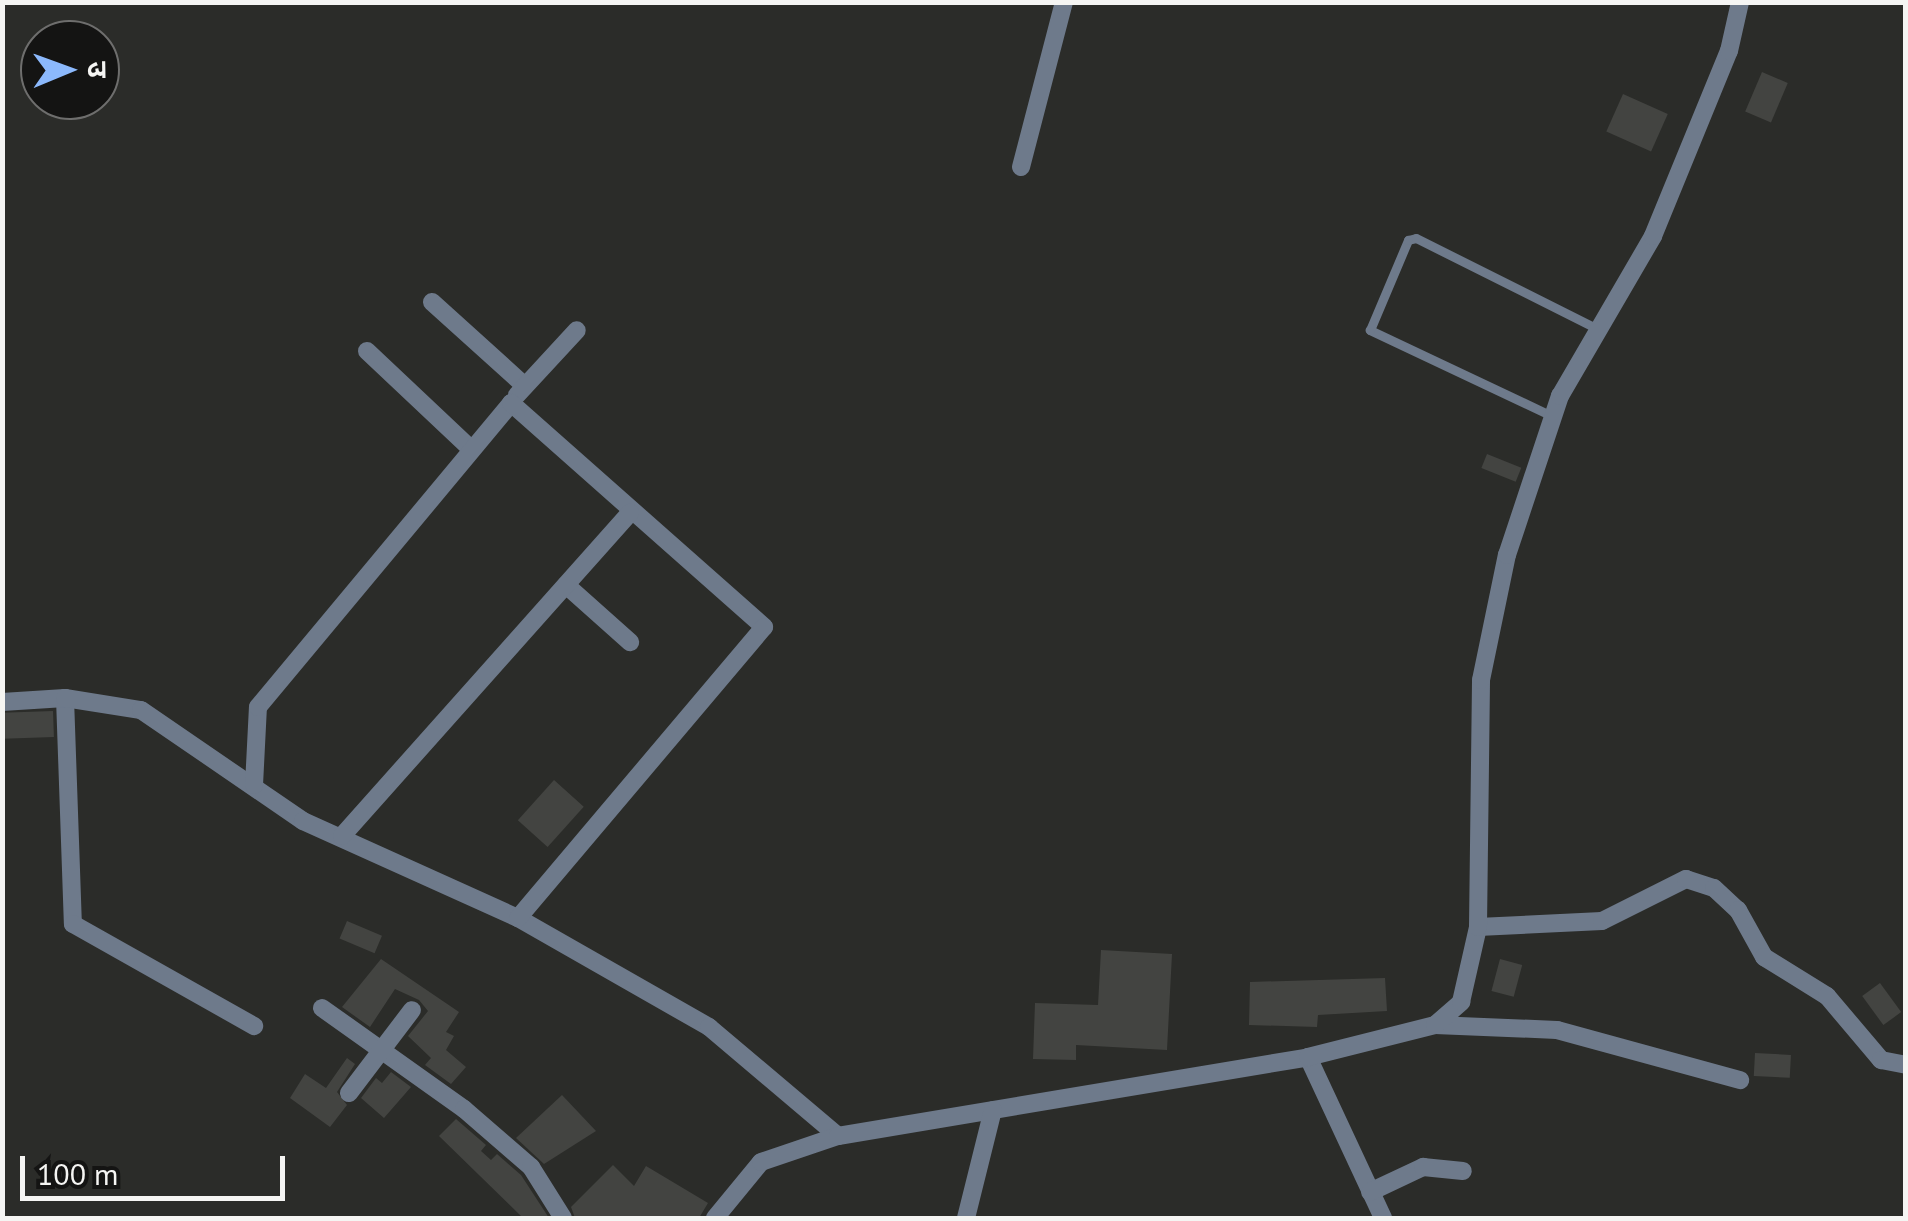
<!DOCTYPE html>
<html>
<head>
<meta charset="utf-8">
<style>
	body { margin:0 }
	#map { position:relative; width:1908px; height:1221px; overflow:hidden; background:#2b2c29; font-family:"PT Sans","Noto Sans Devanagari",sans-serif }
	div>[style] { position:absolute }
	.building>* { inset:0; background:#434441; transform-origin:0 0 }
	.service>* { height:9px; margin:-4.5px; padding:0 4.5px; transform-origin:4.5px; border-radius:4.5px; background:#6e7a8b }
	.minor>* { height:18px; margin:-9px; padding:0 9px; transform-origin:9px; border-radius:9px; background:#6e7a8b }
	span { translate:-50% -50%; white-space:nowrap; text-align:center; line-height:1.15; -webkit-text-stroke:8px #141413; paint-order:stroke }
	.frame { position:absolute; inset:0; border:5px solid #f5f5f3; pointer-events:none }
	.north { position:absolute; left:20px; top:20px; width:100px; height:100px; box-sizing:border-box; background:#141413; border:2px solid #6e6e6d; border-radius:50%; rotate:89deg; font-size:28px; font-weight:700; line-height:40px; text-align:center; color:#f5f5f3 }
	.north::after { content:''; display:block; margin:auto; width:35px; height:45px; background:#8cb9fc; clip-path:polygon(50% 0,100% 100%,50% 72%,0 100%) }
	.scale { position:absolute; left:20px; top:1156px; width:265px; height:45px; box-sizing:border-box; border:5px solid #f5f5f3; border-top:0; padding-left:12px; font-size:30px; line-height:35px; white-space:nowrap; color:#f5f5f3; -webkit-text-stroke:8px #141413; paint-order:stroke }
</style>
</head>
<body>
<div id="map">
	<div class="building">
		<div style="left:1762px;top:72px;width:28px;height:43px;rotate:23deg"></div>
		<div style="left:1623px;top:94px;width:49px;height:41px;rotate:24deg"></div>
		<div style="left:1487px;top:454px;width:37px;height:15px;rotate:22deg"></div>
		<div style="left:53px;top:711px;width:26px;height:51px;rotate:88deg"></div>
		<div style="left:554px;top:780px;width:40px;height:54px;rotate:42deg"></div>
		<div style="left:347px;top:921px;width:38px;height:19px;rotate:23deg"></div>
		<div style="clip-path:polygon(1101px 950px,1172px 954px,1167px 1050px,1076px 1045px,1076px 1060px,1033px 1059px,1035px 1003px,1098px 1005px)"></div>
		<div style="clip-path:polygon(381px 959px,459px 1012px,446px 1032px,454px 1036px,446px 1050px,466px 1067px,451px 1084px,425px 1065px,431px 1058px,408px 1036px,428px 1011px,419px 1000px,395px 989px,370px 1027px,342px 1007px)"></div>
		<div style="left:1500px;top:959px;width:23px;height:33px;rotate:15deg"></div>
		<div style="clip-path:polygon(1385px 978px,1387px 1011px,1318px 1015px,1317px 1027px,1249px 1025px,1250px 982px)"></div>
		<div style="left:1880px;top:983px;width:36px;height:22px;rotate:54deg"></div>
		<div style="left:1755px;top:1053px;width:36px;height:23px;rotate:3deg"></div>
		<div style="clip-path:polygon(347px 1058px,355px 1064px,337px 1092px,347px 1105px,330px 1127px,290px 1098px,305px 1074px,326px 1088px)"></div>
		<div style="clip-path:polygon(391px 1072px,411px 1087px,384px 1118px,361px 1098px,376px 1078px,382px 1083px)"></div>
		<div style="clip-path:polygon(562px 1095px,596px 1131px,544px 1164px,516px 1138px)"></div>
		<div style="clip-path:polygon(456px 1119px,486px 1145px,481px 1151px,491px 1160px,497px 1154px,521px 1175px,549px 1218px,523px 1218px,439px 1136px)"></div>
		<div style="clip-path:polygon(613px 1165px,634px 1186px,646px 1166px,708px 1203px,699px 1218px,575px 1218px,571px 1207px)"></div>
	</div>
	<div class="service">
		<div style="left:1554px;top:417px;width:204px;rotate:-154.7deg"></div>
		<div style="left:1370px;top:330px;width:98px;rotate:-67.1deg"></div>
		<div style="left:1408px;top:240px;width:8px;rotate:-14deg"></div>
		<div style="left:1416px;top:238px;width:206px;rotate:26.6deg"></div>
	</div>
	<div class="minor">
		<div style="left:1021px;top:167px;width:171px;rotate:-75.4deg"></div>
		<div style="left:432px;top:302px;width:125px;rotate:42.1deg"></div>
		<div style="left:367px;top:351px;width:141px;rotate:43.3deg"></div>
		<div style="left:517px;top:395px;width:88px;rotate:-47.3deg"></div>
		<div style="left:566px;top:585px;width:86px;rotate:41.7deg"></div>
		<div style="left:65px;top:698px;width:226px;rotate:88deg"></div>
		<div style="left:73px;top:924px;width:208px;rotate:29.4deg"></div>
		<div style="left:2px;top:702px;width:63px;rotate:-3.6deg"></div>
		<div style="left:65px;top:698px;width:77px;rotate:9deg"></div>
		<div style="left:141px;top:710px;width:196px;rotate:34.4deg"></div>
		<div style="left:303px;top:821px;width:236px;rotate:24.3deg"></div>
		<div style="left:518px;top:918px;width:220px;rotate:29.7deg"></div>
		<div style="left:709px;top:1027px;width:169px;rotate:40.2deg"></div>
		<div style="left:254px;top:785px;width:78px;rotate:-87.1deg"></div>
		<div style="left:258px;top:707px;width:396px;rotate:-50.2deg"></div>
		<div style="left:511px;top:403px;width:338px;rotate:41.5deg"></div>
		<div style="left:764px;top:627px;width:381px;rotate:130.2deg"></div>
		<div style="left:342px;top:836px;width:433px;rotate:-48.3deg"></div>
		<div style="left:1478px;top:927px;width:124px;rotate:-2.8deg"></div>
		<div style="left:1602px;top:921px;width:94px;rotate:-26.6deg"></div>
		<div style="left:1686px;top:879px;width:29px;rotate:18deg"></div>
		<div style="left:1714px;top:888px;width:33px;rotate:43deg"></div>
		<div style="left:1738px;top:910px;width:54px;rotate:61deg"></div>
		<div style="left:1764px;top:957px;width:74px;rotate:31.8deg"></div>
		<div style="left:1827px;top:996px;width:84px;rotate:49.8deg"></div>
		<div style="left:1881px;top:1060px;width:25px;rotate:11deg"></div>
		<div style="left:322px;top:1008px;width:174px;rotate:35.4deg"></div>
		<div style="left:464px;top:1109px;width:89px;rotate:40.9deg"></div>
		<div style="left:531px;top:1167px;width:60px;rotate:57.9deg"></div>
		<div style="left:1435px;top:1025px;width:122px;rotate:2.3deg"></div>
		<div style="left:1557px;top:1030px;width:190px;rotate:15.3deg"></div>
		<div style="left:1308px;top:1057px;width:178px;rotate:65deg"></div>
		<div style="left:349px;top:1093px;width:104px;rotate:-52.8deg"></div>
		<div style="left:1370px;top:1192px;width:59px;rotate:-25.3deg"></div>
		<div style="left:1423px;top:1167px;width:40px;rotate:5.7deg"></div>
		<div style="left:715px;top:1218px;width:72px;rotate:-50.6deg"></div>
		<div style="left:761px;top:1162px;width:81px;rotate:-18.7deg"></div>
		<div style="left:838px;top:1136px;width:477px;rotate:-9.5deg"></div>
		<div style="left:1308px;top:1057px;width:131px;rotate:-14.1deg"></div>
		<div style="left:1435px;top:1025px;width:35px;rotate:-41deg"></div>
		<div style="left:1461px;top:1002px;width:77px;rotate:-77.2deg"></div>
		<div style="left:1478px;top:927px;width:247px;rotate:-89.3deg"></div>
		<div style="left:1481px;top:680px;width:128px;rotate:-78.3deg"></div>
		<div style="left:1507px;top:555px;width:168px;rotate:-71.6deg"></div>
		<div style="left:1560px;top:396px;width:185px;rotate:-59.8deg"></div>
		<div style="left:1653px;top:236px;width:200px;rotate:-67.7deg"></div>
		<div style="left:1729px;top:51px;width:50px;rotate:-77.3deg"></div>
		<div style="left:966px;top:1218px;width:111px;rotate:-76deg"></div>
	</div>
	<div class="frame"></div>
	<div class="north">उ</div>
	<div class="scale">100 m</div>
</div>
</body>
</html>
